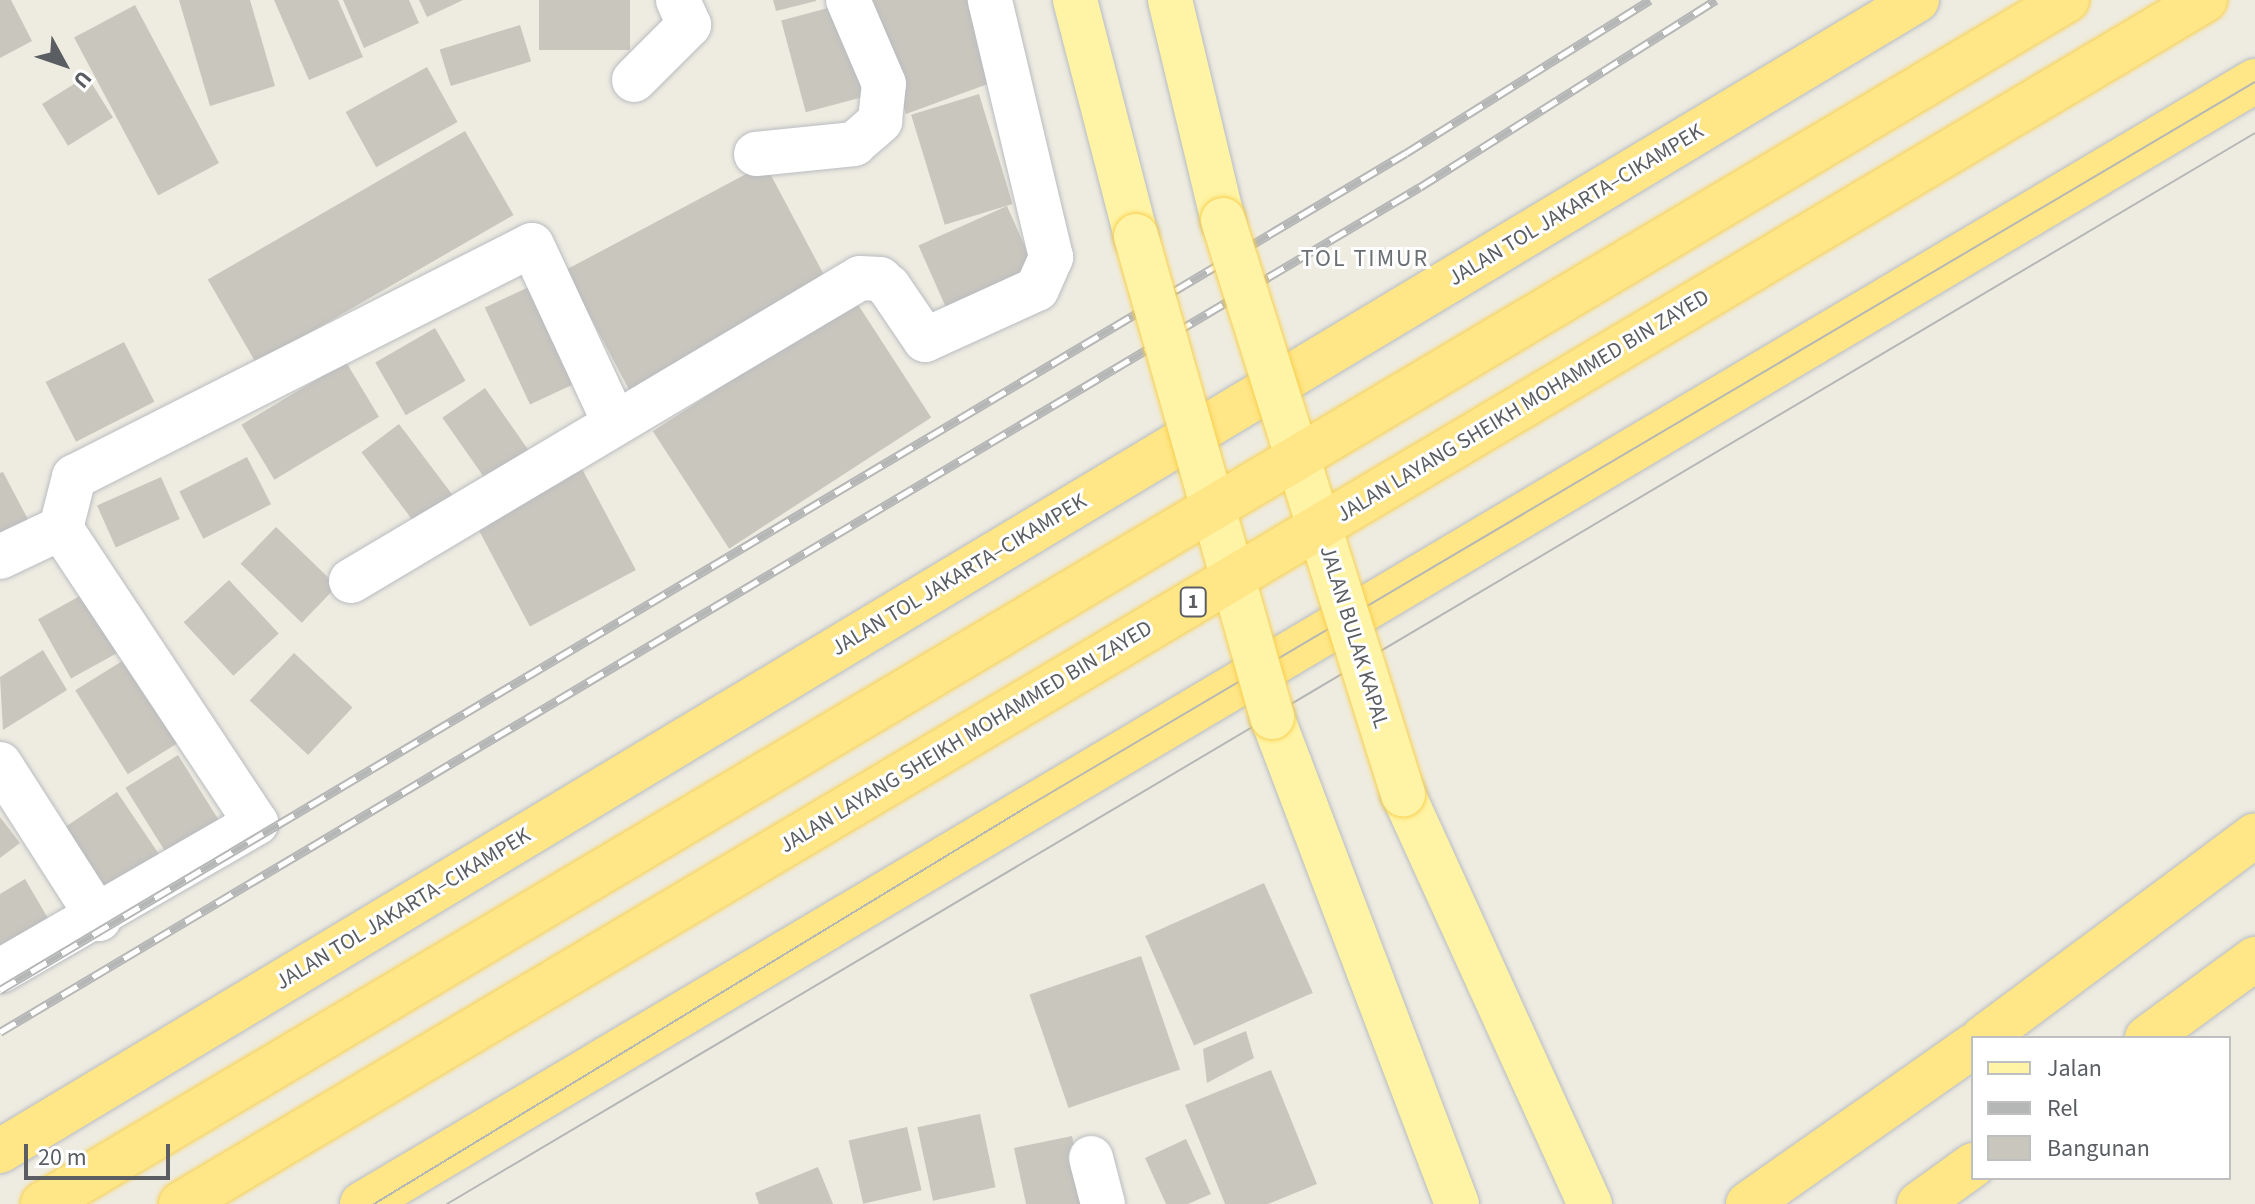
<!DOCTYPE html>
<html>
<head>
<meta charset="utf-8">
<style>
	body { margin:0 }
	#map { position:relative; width:2255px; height:1204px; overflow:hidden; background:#eeece1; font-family:"Source Sans 3",sans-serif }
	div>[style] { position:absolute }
	.building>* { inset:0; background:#c9c6be; transform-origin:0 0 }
	.roads { filter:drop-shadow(0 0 2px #b9bcc1) drop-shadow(0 0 2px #b9bcc1) }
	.minor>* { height:44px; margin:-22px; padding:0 22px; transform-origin:22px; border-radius:22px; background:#fff }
	.major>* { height:44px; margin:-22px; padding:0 22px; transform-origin:22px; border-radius:22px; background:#fff4a5 }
	.highway>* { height:44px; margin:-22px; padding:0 22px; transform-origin:22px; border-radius:22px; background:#ffe687 }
	.tram>* { height:2px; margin:-1px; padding:0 1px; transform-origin:1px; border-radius:1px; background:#b5b6b6 }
	.rail>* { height:9px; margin-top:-4.5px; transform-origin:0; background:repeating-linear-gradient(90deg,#fff 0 18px,#b5b6b6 0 36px); box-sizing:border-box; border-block:2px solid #b5b6b6 }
	.bridges { filter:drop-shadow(0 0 2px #f8d050) drop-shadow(0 0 2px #f8d050) }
	.major-bridge>* { height:44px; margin:-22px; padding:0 22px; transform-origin:22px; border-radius:22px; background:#fff4a5 }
	.highway-bridge>* { height:44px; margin:-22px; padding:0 22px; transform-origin:22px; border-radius:22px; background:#ffe687 }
	span { translate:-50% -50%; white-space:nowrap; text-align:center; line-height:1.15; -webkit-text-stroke:6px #fff; paint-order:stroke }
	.shield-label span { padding:2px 6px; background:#fff; border:2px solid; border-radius:6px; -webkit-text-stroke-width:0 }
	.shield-label { font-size:20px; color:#5a5e63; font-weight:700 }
	.street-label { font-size:22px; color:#5a5e63 }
	.neighbourhood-label { font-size:24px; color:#6b7075; letter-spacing:2px }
	.legend { position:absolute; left:1971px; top:1036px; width:260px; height:144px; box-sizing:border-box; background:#fff; border:2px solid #bdbfc1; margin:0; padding:10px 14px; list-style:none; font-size:24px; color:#5a5e63 }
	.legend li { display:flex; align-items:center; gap:16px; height:40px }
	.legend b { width:40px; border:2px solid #bdbfc1 }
	.north { position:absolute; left:24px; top:24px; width:80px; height:80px; -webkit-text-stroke:6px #fff; paint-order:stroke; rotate:130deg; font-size:22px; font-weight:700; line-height:32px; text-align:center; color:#5a5e63 }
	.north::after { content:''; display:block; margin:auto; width:28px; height:36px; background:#5a5e63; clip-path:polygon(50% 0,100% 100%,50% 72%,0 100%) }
	.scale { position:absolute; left:24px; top:1144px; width:146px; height:36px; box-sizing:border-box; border:4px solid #5a5e63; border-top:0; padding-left:10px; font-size:24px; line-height:28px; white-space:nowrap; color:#5a5e63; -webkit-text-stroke:6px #fff; paint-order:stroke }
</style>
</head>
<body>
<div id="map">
	<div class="building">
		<div style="clip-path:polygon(0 0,11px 0,32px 41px,0 58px)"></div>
		<div style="clip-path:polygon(179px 0,250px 0,275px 86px,210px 106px)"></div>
		<div style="clip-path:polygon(274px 0,338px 0,363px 57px,309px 80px)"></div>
		<div style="clip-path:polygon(343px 0,409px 0,419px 23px,364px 48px)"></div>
		<div style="clip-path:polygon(419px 0,463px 0,427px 17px)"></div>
		<div style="left:539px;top:0;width:91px;height:50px"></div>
		<div style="clip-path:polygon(773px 0,816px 0,816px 1px,776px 11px)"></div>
		<div style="clip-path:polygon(865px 0,967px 0,996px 81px,906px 114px)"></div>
		<div style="left:843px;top:4px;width:95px;height:64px;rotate:75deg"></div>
		<div style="left:135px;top:5px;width:179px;height:69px;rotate:62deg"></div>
		<div style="left:520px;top:25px;width:38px;height:84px;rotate:73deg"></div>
		<div style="left:427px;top:67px;width:63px;height:93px;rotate:61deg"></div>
		<div style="left:87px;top:76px;width:49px;height:53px;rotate:58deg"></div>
		<div style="left:979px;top:94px;width:115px;height:71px;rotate:73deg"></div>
		<div style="left:465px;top:131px;width:97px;height:297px;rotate:60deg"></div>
		<div style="left:765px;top:164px;width:139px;height:226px;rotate:62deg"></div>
		<div style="left:1007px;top:206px;width:72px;height:97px;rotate:66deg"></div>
		<div style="left:531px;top:286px;width:107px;height:51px;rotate:65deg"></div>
		<div style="left:855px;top:300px;width:140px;height:241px;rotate:57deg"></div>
		<div style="left:435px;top:328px;width:61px;height:69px;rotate:60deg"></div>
		<div style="left:124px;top:342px;width:67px;height:88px;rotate:63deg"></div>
		<div style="left:346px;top:362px;width:64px;height:122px;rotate:59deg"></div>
		<div style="left:485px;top:388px;width:75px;height:52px;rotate:55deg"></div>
		<div style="left:399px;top:424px;width:100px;height:47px;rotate:53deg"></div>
		<div style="left:247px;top:457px;width:53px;height:76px;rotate:63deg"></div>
		<div style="left:580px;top:465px;width:119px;height:120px;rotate:62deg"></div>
		<div style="clip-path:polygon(3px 472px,31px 525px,0 541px,0 473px)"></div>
		<div style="left:161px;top:477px;width:46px;height:70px;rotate:66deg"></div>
		<div style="left:276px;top:527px;width:85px;height:51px;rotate:44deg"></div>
		<div style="left:229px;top:580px;width:73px;height:62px;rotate:47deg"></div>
		<div style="left:87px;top:592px;width:68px;height:56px;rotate:61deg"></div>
		<div style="clip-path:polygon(43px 650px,67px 690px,3px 730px,0 677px)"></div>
		<div style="left:294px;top:653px;width:80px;height:65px;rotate:43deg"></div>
		<div style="left:127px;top:658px;width:99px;height:61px;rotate:58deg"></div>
		<div style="left:178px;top:755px;width:85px;height:62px;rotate:58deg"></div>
		<div style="left:117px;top:792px;width:89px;height:66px;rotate:56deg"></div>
		<div style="clip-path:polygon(0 817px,20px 843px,0 858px)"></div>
		<div style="clip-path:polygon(25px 879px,56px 932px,0 966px,0 894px)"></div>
		<div style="left:1264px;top:883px;width:120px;height:130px;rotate:66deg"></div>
		<div style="left:1141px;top:956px;width:120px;height:118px;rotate:71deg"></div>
		<div style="clip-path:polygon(1246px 1031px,1254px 1058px,1207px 1083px,1203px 1049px)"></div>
		<div style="clip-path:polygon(1271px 1070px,1317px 1184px,1268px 1204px,1225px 1204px,1185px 1105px)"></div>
		<div style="left:980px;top:1114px;width:75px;height:64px;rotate:78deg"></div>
		<div style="left:907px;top:1127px;width:65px;height:60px;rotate:77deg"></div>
		<div style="clip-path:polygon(1072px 1136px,1086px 1204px,1026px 1204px,1014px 1148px)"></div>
		<div style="clip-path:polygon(1186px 1139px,1211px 1194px,1188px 1204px,1166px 1204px,1145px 1158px)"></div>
		<div style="clip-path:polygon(818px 1167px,833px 1204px,759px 1204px,755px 1193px)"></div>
	</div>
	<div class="roads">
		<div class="minor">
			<div style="left:634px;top:80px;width:78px;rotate:-45deg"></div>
			<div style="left:689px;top:25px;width:27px;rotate:-114deg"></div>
			<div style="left:756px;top:154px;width:99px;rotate:-5.8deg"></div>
			<div style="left:854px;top:144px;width:35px;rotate:-41deg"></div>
			<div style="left:880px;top:121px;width:37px;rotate:-84deg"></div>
			<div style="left:884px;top:84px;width:91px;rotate:-113.2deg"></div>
			<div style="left:0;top:557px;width:68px;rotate:-25.4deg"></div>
			<div style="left:351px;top:581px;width:592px;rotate:-30.76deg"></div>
			<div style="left:860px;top:278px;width:20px;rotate:3deg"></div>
			<div style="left:880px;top:279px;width:12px;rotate:42deg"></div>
			<div style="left:889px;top:287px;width:64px;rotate:55.8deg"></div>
			<div style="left:925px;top:340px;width:123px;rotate:-24.5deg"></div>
			<div style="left:1037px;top:289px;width:35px;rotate:-66deg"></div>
			<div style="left:1051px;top:257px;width:264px;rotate:-103.4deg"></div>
			<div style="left:0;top:764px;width:184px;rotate:57.4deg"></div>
			<div style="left:0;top:971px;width:296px;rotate:-30deg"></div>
			<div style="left:256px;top:823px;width:354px;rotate:-123.5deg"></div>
			<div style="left:61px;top:528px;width:53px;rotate:-75.7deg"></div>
			<div style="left:74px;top:477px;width:513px;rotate:-26.86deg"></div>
			<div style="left:532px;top:245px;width:195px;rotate:65.1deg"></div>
			<div style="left:1091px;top:1158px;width:48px;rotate:75.4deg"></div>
		</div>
		<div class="major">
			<div style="left:1075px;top:0;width:244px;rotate:75.5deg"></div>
			<div style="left:1170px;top:0;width:226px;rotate:76.5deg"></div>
			<div style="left:1272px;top:717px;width:521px;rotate:69.2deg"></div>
			<div style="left:1403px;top:794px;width:451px;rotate:65.5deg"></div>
		</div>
		<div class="highway">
			<div style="left:1983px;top:1038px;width:339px;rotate:-36.7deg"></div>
			<div style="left:2147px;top:1038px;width:134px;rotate:-36.2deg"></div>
			<div style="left:0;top:1151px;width:2236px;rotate:-30.98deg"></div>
			<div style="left:362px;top:1204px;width:2201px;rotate:-30.68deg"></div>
			<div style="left:1748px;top:1204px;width:275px;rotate:-35.1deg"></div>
			<div style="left:1919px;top:1204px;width:67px;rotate:-35.8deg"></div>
		</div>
	</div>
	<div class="tram">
		<div style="left:374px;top:1204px;width:768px;rotate:-31.31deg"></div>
		<div style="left:1030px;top:805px;width:1422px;rotate:-30.55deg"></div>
		<div style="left:447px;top:1204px;width:2101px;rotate:-30.64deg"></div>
	</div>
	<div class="rail">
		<div style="left:0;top:990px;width:1636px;rotate:-30.77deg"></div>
		<div style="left:1406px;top:153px;width:288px;rotate:-32.1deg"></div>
		<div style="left:0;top:1032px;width:1652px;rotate:-30.76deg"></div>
		<div style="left:1420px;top:187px;width:350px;rotate:-32.3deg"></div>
	</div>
	<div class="bridges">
		<div class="major-bridge">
			<div style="left:1223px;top:220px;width:602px;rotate:72.59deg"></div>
			<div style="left:1136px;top:236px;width:500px;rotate:74.2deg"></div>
		</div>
		<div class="highway-bridge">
			<div style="left:43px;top:1204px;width:2355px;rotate:-30.75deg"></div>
			<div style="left:181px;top:1204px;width:2355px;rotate:-30.75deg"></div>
		</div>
	</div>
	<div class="shield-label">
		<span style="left:1193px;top:602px">1</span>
	</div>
	<div class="street-label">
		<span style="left:1576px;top:205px;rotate:-31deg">JALAN TOL JAKARTA–CIKAMPEK</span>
		<span style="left:1523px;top:406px;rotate:-31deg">JALAN LAYANG SHEIKH MOHAMMED BIN ZAYED</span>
		<span style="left:959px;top:575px;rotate:-31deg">JALAN TOL JAKARTA–CIKAMPEK</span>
		<span style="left:1354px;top:637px;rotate:73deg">JALAN BULAK KAPAL</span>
		<span style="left:966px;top:737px;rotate:-31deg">JALAN LAYANG SHEIKH MOHAMMED BIN ZAYED</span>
		<span style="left:403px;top:909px;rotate:-31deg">JALAN TOL JAKARTA–CIKAMPEK</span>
	</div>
	<div class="neighbourhood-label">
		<span style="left:1365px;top:259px">TOL TIMUR</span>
	</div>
	<ul class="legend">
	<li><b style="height:10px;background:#fff4a5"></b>Jalan</li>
	<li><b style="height:10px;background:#b5b6b6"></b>Rel</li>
	<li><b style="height:22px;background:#c9c6be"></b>Bangunan</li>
	</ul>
	<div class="north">U</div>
	<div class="scale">20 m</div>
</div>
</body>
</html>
